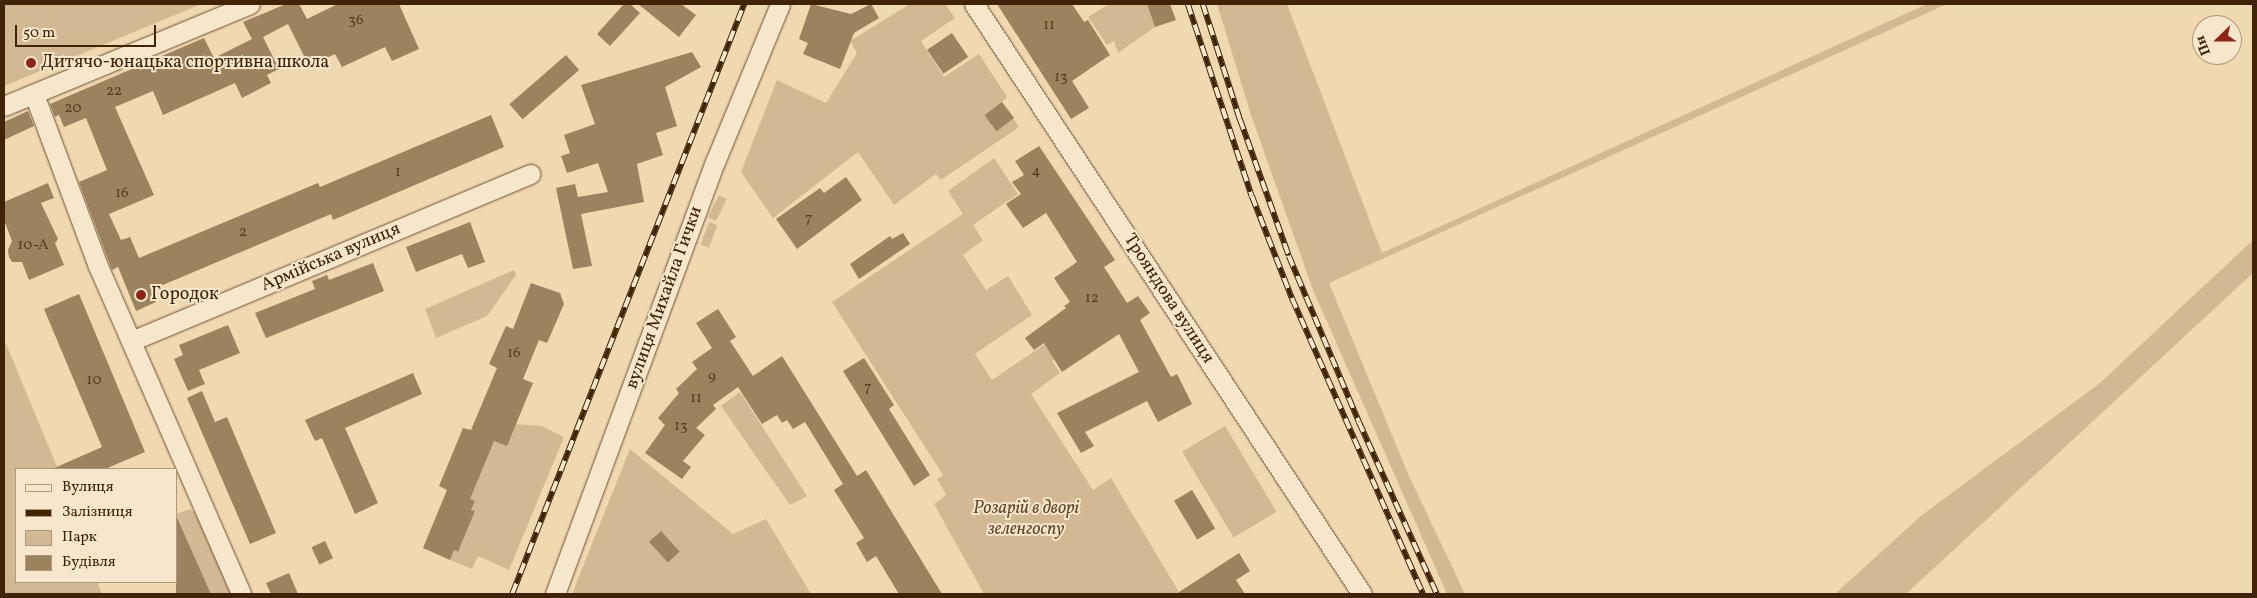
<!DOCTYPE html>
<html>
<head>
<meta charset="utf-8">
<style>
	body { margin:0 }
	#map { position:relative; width:2257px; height:598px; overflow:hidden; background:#f0d8b1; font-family:Vollkorn,serif }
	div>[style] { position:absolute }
	.green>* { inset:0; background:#d2b994; transform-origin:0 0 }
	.building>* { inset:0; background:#9c825e; transform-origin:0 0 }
	.roads { filter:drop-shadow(0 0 1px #6c5130) drop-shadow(0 0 1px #6c5130) }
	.minor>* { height:19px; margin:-9.5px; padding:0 9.5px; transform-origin:9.5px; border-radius:9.5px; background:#f5e6cc }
	.rail>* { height:5.5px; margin-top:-2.75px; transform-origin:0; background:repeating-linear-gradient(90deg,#f5e6cc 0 11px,#402405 0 22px); box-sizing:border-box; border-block:1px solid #402405 }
	.dots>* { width:14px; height:14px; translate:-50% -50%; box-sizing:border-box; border:2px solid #f5e6cc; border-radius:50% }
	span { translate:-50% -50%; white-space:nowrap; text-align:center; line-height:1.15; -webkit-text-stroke:4px #f5e6cc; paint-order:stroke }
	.number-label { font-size:15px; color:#573c1b }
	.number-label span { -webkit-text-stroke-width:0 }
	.poi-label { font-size:18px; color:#402405 }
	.left { translate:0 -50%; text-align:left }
	.street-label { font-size:18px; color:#402405 }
	.park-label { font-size:18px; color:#644929; font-style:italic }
	.frame { position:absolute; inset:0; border:5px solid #402405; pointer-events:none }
	.legend { position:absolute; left:15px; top:468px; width:162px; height:115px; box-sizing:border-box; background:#f5e6cc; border:1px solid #ad987c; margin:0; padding:6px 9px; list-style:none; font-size:15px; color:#402405 }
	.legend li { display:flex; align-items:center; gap:10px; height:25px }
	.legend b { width:25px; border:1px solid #ad987c }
	.north { position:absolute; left:2192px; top:15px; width:50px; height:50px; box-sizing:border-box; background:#f5e6cc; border:1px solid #ad987c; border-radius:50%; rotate:248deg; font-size:14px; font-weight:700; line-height:20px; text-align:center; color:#402405 }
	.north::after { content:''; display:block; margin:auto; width:18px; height:22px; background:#8f2418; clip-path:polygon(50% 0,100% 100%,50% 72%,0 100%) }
	.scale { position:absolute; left:15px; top:25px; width:141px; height:22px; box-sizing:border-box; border:2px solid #402405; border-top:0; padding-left:6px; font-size:15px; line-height:18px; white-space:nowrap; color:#402405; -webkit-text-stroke:4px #f5e6cc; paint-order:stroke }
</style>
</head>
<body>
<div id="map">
	<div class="green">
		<div style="clip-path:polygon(4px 4px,199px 4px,199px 5px,4px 86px)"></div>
		<div style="clip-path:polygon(910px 4px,945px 4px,955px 18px,921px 41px,944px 77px,979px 54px,1007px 97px,1002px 102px,1019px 127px,941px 180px,936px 174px,894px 205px,858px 152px,773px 218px,741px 172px,777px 80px,826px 103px,857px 53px,850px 41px)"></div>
		<div style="clip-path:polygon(1109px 4px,1147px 4px,1155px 27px,1118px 53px,1114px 41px,1107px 45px,1088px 17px)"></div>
		<div style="clip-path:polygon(1217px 4px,1287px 4px,1382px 253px,1927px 4px,1947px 4px,1329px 283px,1409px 476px,1465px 594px,1447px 594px,1313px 290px,1251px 115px)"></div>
		<div style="clip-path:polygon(994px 158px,1018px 194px,973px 225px,983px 240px,963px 255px,986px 290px,1008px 276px,1032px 315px,975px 354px,992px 380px,1048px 342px,1059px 357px,1052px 361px,1060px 373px,1031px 394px,1093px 490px,1111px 478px,1180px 594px,984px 594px,934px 504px,946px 495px,937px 479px,943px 475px,832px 302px,963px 214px,948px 191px)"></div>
		<div style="left:719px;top:195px;width:9px;height:25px;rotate:27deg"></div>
		<div style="left:709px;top:222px;width:9px;height:24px;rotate:21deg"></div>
		<div style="clip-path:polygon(2253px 240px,2253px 273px,1906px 594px,1835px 594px,1922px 515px,2100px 383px)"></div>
		<div style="clip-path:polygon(514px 270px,516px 275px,487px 316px,436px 338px,425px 309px)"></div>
		<div style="clip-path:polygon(4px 339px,58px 469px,16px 469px,16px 582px,97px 582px,102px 594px,4px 594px)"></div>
		<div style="clip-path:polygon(740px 392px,807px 496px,790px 505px,721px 406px)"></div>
		<div style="clip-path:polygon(516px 424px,542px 426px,564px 437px,509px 570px,478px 556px,472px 569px,450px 560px,454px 550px,458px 552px,475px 511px,471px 510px,475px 501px,466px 497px,491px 439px)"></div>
		<div style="left:1225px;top:426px;width:100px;height:50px;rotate:59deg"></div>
		<div style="clip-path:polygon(630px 449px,733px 534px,766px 519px,811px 594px,572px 594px)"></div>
		<div style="clip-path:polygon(190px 509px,195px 513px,231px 594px,211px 594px,176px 514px)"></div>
	</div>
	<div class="building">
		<div style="clip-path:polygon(286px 4px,299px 4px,307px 19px,338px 4px,399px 4px,419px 49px,392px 61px,385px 47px,342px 67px,335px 54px,309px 66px,288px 24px,263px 37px,279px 69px,267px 75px,271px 83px,242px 98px,235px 83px,163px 115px,153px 91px,115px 107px,154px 195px,109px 214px,121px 240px,130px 237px,139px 258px,318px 183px,320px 187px,491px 115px,504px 147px,333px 220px,331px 214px,151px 290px,156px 302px,136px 311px,118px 267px,112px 270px,79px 182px,107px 170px,86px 118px,64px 127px,59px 115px,55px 117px,50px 104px,204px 38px,214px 58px,252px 39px,243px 22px)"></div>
		<div style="clip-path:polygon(624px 4px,630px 4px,640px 13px,610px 46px,597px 34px)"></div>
		<div style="clip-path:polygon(638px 4px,681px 4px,696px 15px,679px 37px)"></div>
		<div style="clip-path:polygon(811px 4px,851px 14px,871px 4px,879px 18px,854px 33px,840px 69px,803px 54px,808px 43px,799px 39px)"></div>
		<div style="clip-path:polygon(997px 4px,1072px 4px,1084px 22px,1088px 20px,1110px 55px,1072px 81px,1089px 108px,1071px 119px)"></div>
		<div style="clip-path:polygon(1147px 4px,1170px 4px,1176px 20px,1155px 27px)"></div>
		<div style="left:952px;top:33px;width:29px;height:30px;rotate:56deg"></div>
		<div style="clip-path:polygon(692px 52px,701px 67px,665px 87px,677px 126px,656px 133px,663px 155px,637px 164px,644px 202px,581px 214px,592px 266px,573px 269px,556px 188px,575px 184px,578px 197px,608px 192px,598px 163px,567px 173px,561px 156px,570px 153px,564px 135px,595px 124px,581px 85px)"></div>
		<div style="left:566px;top:55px;width:20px;height:75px;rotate:49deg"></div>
		<div style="left:1002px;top:102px;width:20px;height:22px;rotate:53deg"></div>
		<div style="clip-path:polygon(28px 111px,34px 126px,4px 140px,4px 122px)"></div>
		<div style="clip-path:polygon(1039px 146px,1115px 260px,1104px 267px,1127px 303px,1138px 296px,1150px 313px,1140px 320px,1171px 377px,1177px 374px,1192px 404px,1158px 422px,1147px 401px,1085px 432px,1094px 446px,1081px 453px,1057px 413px,1139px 372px,1119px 334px,1062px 372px,1044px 343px,1034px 350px,1025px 338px,1066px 308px,1064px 306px,1070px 302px,1054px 278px,1077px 262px,1046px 213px,1023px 228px,1006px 204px,1021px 194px,1012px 182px,1024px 175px,1015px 161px)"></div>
		<div style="clip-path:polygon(846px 177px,862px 200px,797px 249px,776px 219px,820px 188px,824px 193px)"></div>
		<div style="clip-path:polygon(48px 183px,54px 198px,41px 203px,58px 239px,55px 243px,64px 265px,29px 280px,22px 262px,12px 262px,9px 257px,8px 250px,12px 241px,4px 220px,4px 202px)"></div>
		<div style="clip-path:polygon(470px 222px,485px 262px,468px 268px,462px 254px,416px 272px,406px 247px)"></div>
		<div style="clip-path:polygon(903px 233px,910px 244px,859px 279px,850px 264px,890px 236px,892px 239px)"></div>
		<div style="clip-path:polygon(373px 263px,384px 291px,266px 338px,255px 313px,315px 289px,312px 281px,327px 275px,329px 280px)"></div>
		<div style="clip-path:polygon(531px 283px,560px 293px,564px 304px,547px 343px,539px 340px,523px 379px,533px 383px,507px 446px,494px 441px,470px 499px,475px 501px,471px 510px,475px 511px,458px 552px,454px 550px,450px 560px,423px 548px,447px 490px,439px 486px,463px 428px,471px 430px,497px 368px,489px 364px,506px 326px,513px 329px)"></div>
		<div style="clip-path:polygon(79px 294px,145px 452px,105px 469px,52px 469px,102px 447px,44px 309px)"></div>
		<div style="clip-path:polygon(718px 309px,736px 337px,730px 341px,753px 376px,782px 356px,857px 476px,866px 470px,942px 594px,899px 594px,876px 556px,867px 562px,856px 543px,864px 538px,834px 490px,843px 484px,805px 422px,793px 429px,787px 420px,782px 423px,777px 415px,762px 424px,738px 387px,713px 405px,716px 409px,696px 428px,705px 435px,683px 461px,691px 467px,682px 479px,645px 453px,665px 425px,658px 418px,679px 393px,676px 389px,697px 369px,692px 362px,712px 348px,696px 323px)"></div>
		<div style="clip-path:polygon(228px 325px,240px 353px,199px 370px,205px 384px,188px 391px,174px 359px,183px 355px,179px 345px)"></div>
		<div style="clip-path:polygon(864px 358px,894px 405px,889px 409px,930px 475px,914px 486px,843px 371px)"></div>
		<div style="clip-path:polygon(413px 373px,422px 394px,345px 428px,378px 503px,355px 514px,322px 438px,315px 441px,305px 420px)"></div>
		<div style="clip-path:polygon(202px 391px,215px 422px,227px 417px,276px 533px,250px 544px,187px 398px)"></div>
		<div style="left:1192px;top:490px;width:45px;height:21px;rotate:59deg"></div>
		<div style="clip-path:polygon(176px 515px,211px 594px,176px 594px)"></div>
		<div style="left:661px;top:531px;width:28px;height:16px;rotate:48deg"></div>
		<div style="left:325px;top:541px;width:19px;height:15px;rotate:65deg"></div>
		<div style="clip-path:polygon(1239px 553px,1250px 571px,1236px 580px,1245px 594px,1176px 594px)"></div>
		<div style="clip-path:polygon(289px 573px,298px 594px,271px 594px,266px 583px)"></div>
	</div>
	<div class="roads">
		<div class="minor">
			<div style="left:974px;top:4px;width:706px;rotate:56.67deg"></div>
			<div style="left:34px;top:94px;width:184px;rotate:69.6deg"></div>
			<div style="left:98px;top:266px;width:358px;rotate:66.4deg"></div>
			<div style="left:4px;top:106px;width:266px;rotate:-22.5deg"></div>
			<div style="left:131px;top:341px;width:433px;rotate:-22.7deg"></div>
			<div style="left:555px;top:594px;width:461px;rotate:-69.7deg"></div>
			<div style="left:715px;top:162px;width:171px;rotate:-67.6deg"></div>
		</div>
	</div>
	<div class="rail">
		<div style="left:1188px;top:4px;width:202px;rotate:71.6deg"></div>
		<div style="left:1252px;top:196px;width:110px;rotate:68.6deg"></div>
		<div style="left:1292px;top:298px;width:324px;rotate:66.1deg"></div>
		<div style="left:1203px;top:4px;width:121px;rotate:72.2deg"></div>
		<div style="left:1240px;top:119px;width:145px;rotate:70.3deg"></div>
		<div style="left:1289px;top:256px;width:180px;rotate:67.1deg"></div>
		<div style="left:1359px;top:422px;width:189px;rotate:65.6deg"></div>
		<div style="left:512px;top:594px;width:634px;rotate:-68.53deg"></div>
	</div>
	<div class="dots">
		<div style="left:31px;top:63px;background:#8f2418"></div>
		<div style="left:141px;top:295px;background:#8f2418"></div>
	</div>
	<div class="number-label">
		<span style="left:356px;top:21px">36</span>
		<span style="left:1049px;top:26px">11</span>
		<span style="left:1061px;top:78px">13</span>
		<span style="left:114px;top:92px">22</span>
		<span style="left:73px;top:109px">20</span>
		<span style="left:1036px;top:172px">4</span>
		<span style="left:398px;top:173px">1</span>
		<span style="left:122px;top:194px">16</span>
		<span style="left:809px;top:219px">7</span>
		<span style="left:243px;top:233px">2</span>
		<span style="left:33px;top:246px">10-А</span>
		<span style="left:1092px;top:299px">12</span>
		<span style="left:514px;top:354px">16</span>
		<span style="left:712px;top:377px">9</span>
		<span style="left:94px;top:381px">10</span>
		<span style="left:868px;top:388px">7</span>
		<span style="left:696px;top:399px">11</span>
		<span style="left:681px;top:427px">13</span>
	</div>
	<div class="poi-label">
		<span class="left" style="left:41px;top:63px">Дитячо-юнацька спортивна школа</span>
		<span class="left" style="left:151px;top:295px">Городок</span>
	</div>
	<div class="street-label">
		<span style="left:331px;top:258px;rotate:-23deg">Армійська вулиця</span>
		<span style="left:665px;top:298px;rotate:-70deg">вулиця Михайла Гички</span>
		<span style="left:1168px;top:299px;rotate:57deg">Трояндова вулиця</span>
	</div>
	<div class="park-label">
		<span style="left:1026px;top:520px">Розарій в дворі<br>зеленгоспу</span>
	</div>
	<div class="frame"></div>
	<ul class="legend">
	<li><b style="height:6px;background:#f5e6cc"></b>Вулиця</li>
	<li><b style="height:6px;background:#402405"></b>Залізниця</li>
	<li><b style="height:14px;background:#d2b994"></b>Парк</li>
	<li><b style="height:14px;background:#9c825e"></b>Будівля</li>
	</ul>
	<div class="north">Пн</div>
	<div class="scale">50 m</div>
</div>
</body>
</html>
